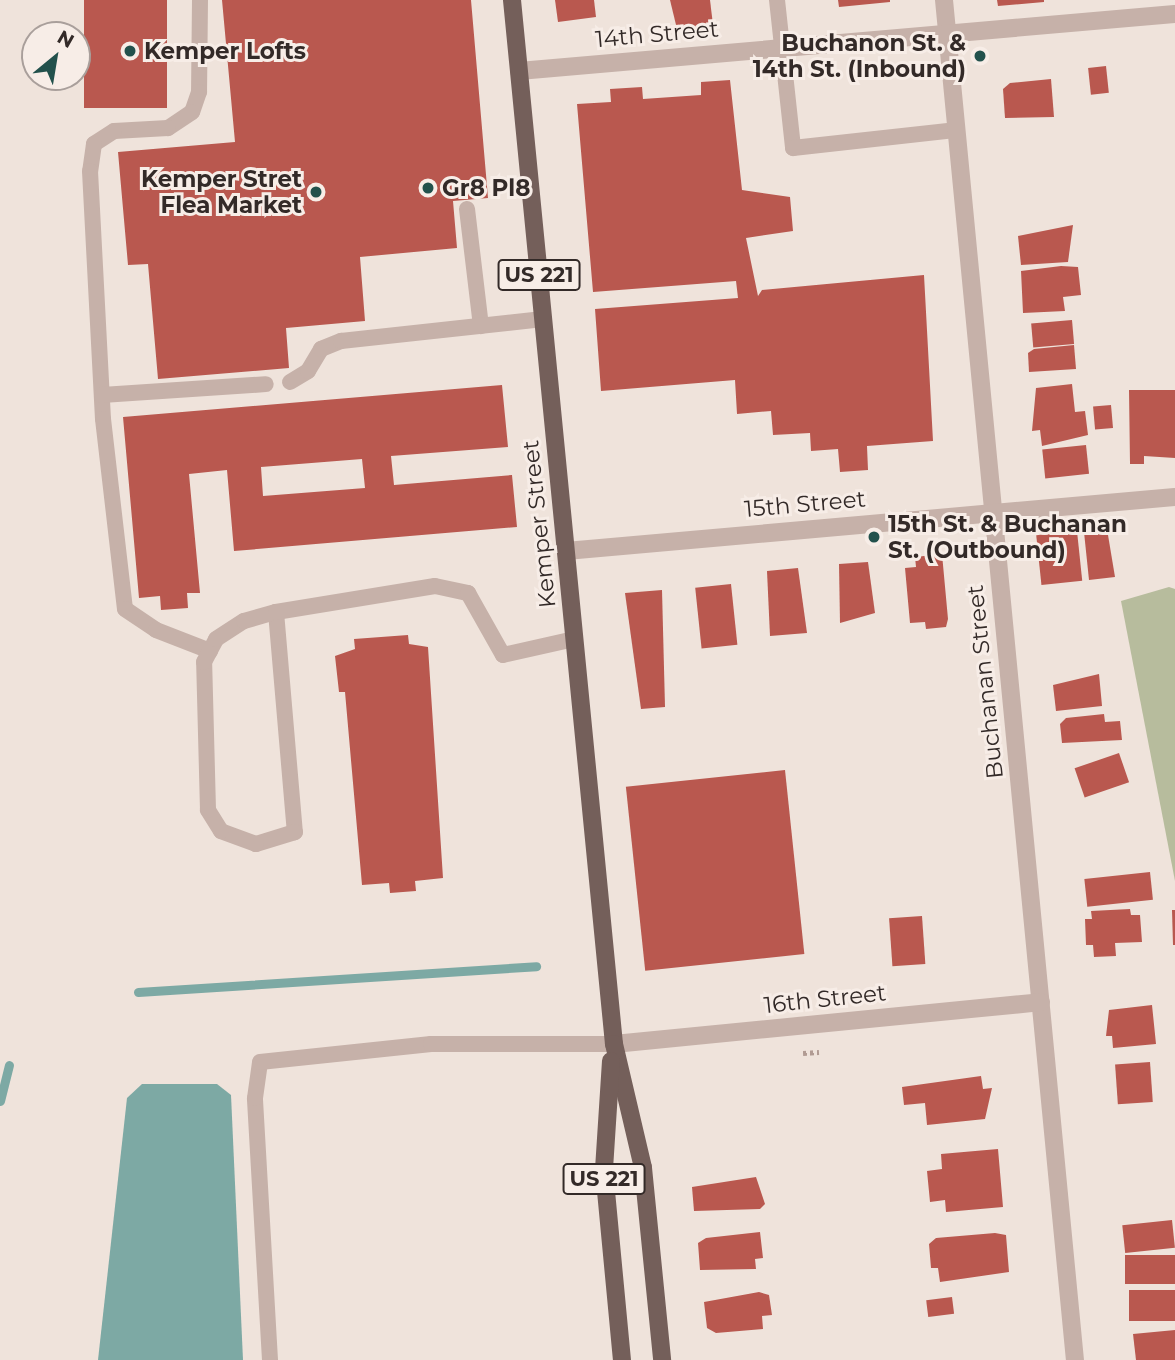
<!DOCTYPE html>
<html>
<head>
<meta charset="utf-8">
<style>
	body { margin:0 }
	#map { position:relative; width:1175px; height:1360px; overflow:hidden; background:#efe3db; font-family:Montserrat,sans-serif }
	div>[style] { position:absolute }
	.green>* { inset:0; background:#b7bc9d }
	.water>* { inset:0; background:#7da9a4 }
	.stream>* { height:9px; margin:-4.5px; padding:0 4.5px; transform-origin:4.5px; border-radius:4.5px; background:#7da9a4 }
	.building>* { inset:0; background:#b9584f; transform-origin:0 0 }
	.path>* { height:4.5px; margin-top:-2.25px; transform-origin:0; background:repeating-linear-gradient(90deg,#b19b93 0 3.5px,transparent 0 7px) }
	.lane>* { height:16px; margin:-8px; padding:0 8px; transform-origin:8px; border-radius:8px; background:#c6b1a9 }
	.street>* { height:18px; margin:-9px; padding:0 9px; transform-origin:9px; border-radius:9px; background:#c6b1a9 }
	.primary>* { height:18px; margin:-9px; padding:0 9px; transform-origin:9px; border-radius:9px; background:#745f5a }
	.dots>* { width:19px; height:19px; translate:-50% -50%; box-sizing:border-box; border:4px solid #f7ede7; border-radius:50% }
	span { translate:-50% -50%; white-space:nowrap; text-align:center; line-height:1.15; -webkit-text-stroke:6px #f7ede7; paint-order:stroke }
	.shield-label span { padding:2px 5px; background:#f7ede7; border:2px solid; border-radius:5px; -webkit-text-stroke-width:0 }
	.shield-label { font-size:21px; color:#332a28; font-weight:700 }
	.street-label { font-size:23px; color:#332a28 }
	.poi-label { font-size:23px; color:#332a28; font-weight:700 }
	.right { translate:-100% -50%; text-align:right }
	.left { translate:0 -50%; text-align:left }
	.north { position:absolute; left:21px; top:21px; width:70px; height:70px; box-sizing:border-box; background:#f7ede7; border:2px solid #a99f9b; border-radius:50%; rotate:30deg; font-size:19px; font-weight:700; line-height:28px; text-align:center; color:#332a28 }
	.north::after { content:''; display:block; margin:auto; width:24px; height:32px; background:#22514c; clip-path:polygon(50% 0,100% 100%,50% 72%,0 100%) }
</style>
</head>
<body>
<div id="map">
	<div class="green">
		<div style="clip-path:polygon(1169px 587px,1175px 589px,1175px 881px,1121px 601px)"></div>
	</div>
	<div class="water">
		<div style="clip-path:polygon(142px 1084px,217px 1084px,231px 1095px,243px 1360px,98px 1360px,127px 1098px)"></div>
	</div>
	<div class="stream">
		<div style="left:138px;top:992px;width:399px;rotate:-3.7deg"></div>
		<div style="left:0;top:1101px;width:37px;rotate:-76deg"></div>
	</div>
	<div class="building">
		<div style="left:84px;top:0;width:83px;height:108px"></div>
		<div style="clip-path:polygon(222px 0,471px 0,488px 198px,453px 201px,457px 248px,360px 257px,365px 321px,286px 328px,289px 368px,158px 379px,148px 264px,128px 265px,118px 152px,235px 142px)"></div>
		<div style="clip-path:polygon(555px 0,594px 0,596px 17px,558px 22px)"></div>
		<div style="clip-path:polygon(670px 0,710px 0,713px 25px,677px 29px)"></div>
		<div style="clip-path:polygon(838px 0,890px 0,890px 2px,839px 7px)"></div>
		<div style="clip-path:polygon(997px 0,1044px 0,1044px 2px,998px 6px)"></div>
		<div style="left:1106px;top:66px;width:27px;height:18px;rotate:84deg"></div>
		<div style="clip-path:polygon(1051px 79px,1054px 117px,1005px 118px,1003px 89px,1010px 83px)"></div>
		<div style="clip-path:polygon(730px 80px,742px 190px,790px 197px,793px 231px,746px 238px,758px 296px,762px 290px,924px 275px,933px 441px,867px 446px,868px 470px,840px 472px,838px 449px,811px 451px,810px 433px,773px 435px,771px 411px,737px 414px,735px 380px,601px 391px,595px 309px,738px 298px,736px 281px,593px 292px,577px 104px,611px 102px,610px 89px,642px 87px,643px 99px,701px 95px,701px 82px)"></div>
		<div style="clip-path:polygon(1073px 225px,1068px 262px,1021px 265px,1018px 236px)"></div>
		<div style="clip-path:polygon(1061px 266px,1078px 267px,1081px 295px,1063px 297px,1065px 311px,1023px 313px,1021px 271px)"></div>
		<div style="left:1072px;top:320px;width:24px;height:41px;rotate:85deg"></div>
		<div style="clip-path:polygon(1074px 345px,1076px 369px,1029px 372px,1028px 353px,1034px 349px)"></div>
		<div style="clip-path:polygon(1072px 384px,1075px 412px,1085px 411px,1088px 435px,1042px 446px,1040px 430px,1032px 431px,1036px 388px)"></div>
		<div style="clip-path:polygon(evenodd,502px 385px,508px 447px,391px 456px,394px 485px,512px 475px,517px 527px,234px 551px,227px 470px,189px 474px,200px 593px,187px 593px,188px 608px,161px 610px,160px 596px,139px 598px,123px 417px,502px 385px,362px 459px,365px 488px,263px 496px,261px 467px,362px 459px)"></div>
		<div style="clip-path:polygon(1129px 390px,1175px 390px,1175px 458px,1144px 456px,1144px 464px,1130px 464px)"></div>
		<div style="left:1111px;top:405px;width:23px;height:18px;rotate:85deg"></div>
		<div style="left:1086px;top:445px;width:29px;height:44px;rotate:84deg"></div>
		<div style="clip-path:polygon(1106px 523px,1115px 577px,1089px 580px,1084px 532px,1086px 525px)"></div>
		<div style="left:1077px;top:531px;width:50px;height:41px;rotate:84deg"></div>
		<div style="clip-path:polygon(942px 554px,948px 619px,946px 627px,926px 629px,925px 622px,910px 623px,905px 568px,916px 567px,915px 557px)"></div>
		<div style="clip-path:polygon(868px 562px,875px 613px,840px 623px,839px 564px)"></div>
		<div style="clip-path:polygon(798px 568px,807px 633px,770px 636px,767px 571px)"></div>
		<div style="left:731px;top:584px;width:61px;height:36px;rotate:84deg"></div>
		<div style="clip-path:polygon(662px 590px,665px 707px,641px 709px,625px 593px)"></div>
		<div style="clip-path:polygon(408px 635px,409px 644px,428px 647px,443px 878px,415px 881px,416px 891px,390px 893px,389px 883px,362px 885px,345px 692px,339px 692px,335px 656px,355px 649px,354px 639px)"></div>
		<div style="clip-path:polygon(1099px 674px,1102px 706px,1056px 711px,1053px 685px)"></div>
		<div style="clip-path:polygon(1104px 714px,1105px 722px,1120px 721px,1122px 740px,1062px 743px,1060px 724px,1066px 718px)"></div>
		<div style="left:1119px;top:753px;width:31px;height:47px;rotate:71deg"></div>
		<div style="left:785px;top:770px;width:185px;height:160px;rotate:84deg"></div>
		<div style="left:1150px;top:872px;width:28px;height:66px;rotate:84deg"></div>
		<div style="clip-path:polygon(1130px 909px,1131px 915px,1140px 915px,1142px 942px,1115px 943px,1116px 956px,1094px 957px,1093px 945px,1086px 945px,1085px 919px,1092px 919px,1091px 911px)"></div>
		<div style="clip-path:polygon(1172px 910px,1175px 910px,1175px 945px,1173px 945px)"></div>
		<div style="left:922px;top:916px;width:48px;height:33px;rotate:86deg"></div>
		<div style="clip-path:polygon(1152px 1005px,1156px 1044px,1113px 1048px,1112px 1036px,1106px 1036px,1109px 1010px)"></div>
		<div style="left:1150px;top:1062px;width:40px;height:35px;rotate:86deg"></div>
		<div style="clip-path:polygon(981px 1076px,983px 1089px,992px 1088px,985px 1119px,927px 1125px,925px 1103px,904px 1105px,902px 1087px)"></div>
		<div style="clip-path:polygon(998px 1149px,1003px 1207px,946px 1212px,945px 1200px,930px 1202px,927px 1171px,942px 1169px,941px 1154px)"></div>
		<div style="clip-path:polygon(756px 1177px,765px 1204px,760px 1209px,694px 1211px,692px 1187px)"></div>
		<div style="left:1172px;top:1220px;width:28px;height:50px;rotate:84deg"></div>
		<div style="clip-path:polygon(760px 1232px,763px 1258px,755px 1259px,756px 1269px,700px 1270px,698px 1243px,706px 1238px)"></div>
		<div style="clip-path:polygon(995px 1233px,1006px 1235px,1009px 1272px,940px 1282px,938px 1268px,931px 1268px,929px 1244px,936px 1238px)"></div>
		<div style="left:1175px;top:1255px;width:29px;height:50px;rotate:90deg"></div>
		<div style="left:1175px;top:1290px;width:31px;height:46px;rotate:90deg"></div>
		<div style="clip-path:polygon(759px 1292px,769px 1295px,772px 1315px,762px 1316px,763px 1329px,716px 1333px,707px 1328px,704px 1302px)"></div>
		<div style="left:952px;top:1297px;width:17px;height:26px;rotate:83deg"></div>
		<div style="clip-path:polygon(1175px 1330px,1175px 1360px,1136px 1360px,1133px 1334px)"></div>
	</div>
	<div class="path">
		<div style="left:803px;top:1053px;width:16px;rotate:-4deg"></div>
	</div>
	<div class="lane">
		<div style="left:200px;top:0;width:92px;rotate:90.6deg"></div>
		<div style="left:199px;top:92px;width:21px;rotate:109deg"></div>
		<div style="left:192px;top:112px;width:29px;rotate:146deg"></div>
		<div style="left:168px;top:128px;width:54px;rotate:176.8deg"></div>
		<div style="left:114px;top:131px;width:24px;rotate:147deg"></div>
		<div style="left:94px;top:144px;width:27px;rotate:98deg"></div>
		<div style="left:90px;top:171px;width:248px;rotate:87deg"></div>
		<div style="left:103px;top:419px;width:191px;rotate:83.4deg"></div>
		<div style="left:125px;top:609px;width:37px;rotate:34deg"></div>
		<div style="left:156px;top:630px;width:58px;rotate:21.3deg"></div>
		<div style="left:777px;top:0;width:149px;rotate:83.8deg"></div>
		<div style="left:793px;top:148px;width:165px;rotate:-6.3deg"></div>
		<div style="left:467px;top:209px;width:118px;rotate:83.2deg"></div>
		<div style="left:290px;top:382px;width:21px;rotate:-31deg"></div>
		<div style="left:308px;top:371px;width:26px;rotate:-59deg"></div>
		<div style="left:321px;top:349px;width:22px;rotate:-22deg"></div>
		<div style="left:341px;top:341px;width:203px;rotate:-6.2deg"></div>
		<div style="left:102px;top:395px;width:164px;rotate:-3.8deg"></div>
		<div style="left:276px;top:612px;width:221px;rotate:85.1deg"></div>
		<div style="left:295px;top:832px;width:41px;rotate:162.9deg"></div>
		<div style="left:256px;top:844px;width:37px;rotate:-160deg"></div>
		<div style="left:221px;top:831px;width:25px;rotate:-122deg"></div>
		<div style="left:208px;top:810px;width:148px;rotate:-91.5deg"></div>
		<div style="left:204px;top:662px;width:26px;rotate:-62deg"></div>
		<div style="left:216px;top:639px;width:33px;rotate:-33deg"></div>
		<div style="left:244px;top:621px;width:33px;rotate:-16deg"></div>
		<div style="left:276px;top:612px;width:161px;rotate:-9.3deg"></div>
		<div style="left:435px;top:586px;width:34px;rotate:12deg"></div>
		<div style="left:468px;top:593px;width:71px;rotate:60.6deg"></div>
		<div style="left:503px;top:655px;width:73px;rotate:-12.7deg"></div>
		<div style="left:270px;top:1360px;width:262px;rotate:-93.3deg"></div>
		<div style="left:255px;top:1098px;width:36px;rotate:-82deg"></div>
		<div style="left:260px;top:1062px;width:172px;rotate:-6deg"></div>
		<div style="left:431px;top:1044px;width:183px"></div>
	</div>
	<div class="street">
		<div style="left:944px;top:0;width:1366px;rotate:84.5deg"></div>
		<div style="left:519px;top:71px;width:658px;rotate:-4.97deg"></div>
		<div style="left:566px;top:551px;width:611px;rotate:-5.07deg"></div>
		<div style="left:614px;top:1044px;width:429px;rotate:-5.6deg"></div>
	</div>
	<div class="primary">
		<div style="left:512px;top:0;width:1049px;rotate:84.42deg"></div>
		<div style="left:614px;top:1044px;width:127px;rotate:76.8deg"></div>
		<div style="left:643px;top:1168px;width:193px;rotate:84.3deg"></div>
		<div style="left:611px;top:1061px;width:109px;rotate:93.7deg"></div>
		<div style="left:604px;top:1170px;width:191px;rotate:84.6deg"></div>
	</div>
	<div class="dots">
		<div style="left:130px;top:51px;background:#22514c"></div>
		<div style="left:980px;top:56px;background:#22514c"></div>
		<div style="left:428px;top:188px;background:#22514c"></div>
		<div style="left:316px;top:192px;background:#22514c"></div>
		<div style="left:874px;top:537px;background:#22514c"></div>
	</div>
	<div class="shield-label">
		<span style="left:539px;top:275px">US 221</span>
		<span style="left:604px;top:1179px">US 221</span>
	</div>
	<div class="street-label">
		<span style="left:657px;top:34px;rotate:-5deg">14th Street</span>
		<span style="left:805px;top:504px;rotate:-5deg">15th Street</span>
		<span style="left:539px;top:524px;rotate:-96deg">Kemper Street</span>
		<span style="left:985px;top:682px;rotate:-96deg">Buchanan Street</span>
		<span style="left:825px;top:999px;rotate:-6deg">16th Street</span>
	</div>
	<div class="poi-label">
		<span class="right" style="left:966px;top:56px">Buchanon St. &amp;<br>14th St. (Inbound)</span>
		<span class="left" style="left:144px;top:51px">Kemper Lofts</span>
		<span class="right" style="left:302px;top:192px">Kemper Stret<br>Flea Market</span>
		<span class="left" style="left:442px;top:188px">Gr8 Pl8</span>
		<span class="left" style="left:888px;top:537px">15th St. &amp; Buchanan<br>St. (Outbound)</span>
	</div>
	<div class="north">N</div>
</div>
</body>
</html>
